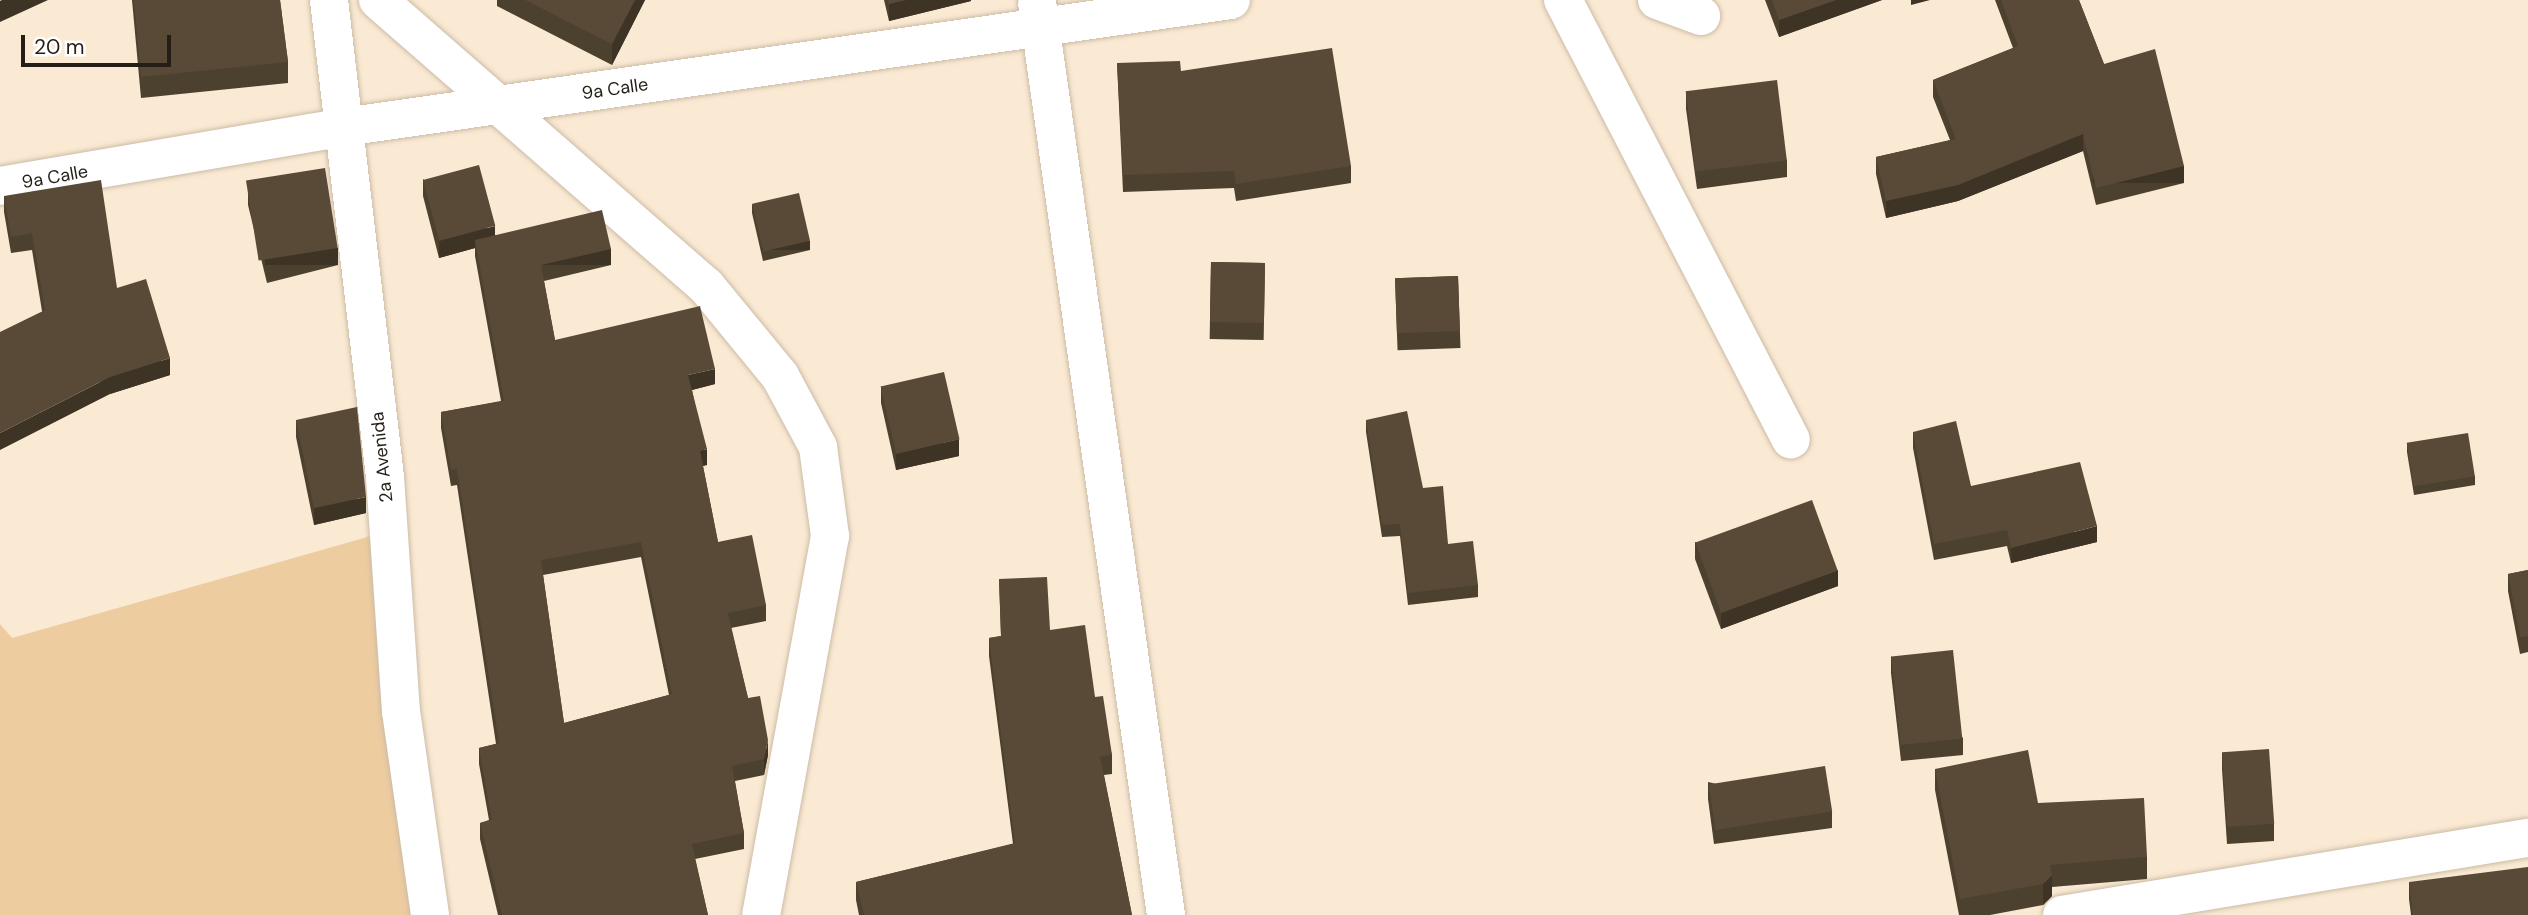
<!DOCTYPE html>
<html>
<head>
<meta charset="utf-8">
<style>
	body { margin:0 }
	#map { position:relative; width:2528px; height:915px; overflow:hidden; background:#fae9d3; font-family:"DM Sans",sans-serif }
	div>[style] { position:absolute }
	.green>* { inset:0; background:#edcca0 }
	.roads { filter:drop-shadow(0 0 2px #ccbba6) drop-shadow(0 0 2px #ccbba6) }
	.minor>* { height:38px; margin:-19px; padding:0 19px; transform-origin:19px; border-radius:19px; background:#fff }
	.wall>* { inset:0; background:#4c402f; transform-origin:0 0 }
	.shaded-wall>* { inset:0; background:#3e3426; transform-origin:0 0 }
	.building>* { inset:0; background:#584a37; transform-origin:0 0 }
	span { translate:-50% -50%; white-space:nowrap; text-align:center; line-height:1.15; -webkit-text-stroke:7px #fff; paint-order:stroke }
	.street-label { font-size:18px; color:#241e16 }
	.scale { position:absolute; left:21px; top:35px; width:150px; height:32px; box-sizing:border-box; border:4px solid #241e16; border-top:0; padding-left:9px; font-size:21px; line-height:24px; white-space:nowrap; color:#241e16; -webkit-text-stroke:5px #fff; paint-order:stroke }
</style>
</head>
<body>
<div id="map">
	<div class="green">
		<div style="clip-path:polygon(378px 534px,427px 915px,0 915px,0 624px,12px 638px)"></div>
	</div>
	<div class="roads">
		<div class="minor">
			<div style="left:329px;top:0;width:480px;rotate:83.3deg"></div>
			<div style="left:385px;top:477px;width:235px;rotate:86.1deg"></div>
			<div style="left:401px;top:711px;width:206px;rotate:81.9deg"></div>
			<div style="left:378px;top:0;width:435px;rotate:41.1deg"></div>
			<div style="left:706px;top:286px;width:117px;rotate:50.6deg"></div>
			<div style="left:780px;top:376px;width:81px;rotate:61.8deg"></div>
			<div style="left:818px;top:447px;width:90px;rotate:82.3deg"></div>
			<div style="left:830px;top:536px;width:385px;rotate:100.3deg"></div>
			<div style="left:1563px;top:0;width:495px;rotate:62.6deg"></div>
			<div style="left:1657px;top:0;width:47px;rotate:20deg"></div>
			<div style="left:1037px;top:2px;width:922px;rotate:81.96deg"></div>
			<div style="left:0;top:186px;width:349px;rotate:-9.7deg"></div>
			<div style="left:344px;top:127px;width:896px;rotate:-8.15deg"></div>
			<div style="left:2062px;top:915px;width:472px;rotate:-9.4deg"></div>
		</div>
	</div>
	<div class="wall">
		<div style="clip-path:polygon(132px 0,280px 0,288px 62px,288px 83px,141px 98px)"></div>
		<div style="clip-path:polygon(497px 0,645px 0,612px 65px,497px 6px)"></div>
		<div style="clip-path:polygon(884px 0,971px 0,971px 1px,889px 21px)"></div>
		<div style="clip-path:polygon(1765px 0,1882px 0,1779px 37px)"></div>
		<div style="clip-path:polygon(1995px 0,2079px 0,2104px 64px,2184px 183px,2096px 205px,2083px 151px,1958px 201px,1886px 218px,1876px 174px,1876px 157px,1950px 140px,1933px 97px,1933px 80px,2013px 48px)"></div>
		<div style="clip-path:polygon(1117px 63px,1181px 71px,1351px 166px,1351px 183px,1236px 201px,1234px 188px,1123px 192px)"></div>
		<div style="clip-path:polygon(1686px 92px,1787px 160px,1787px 177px,1697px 189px,1686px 109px)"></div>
		<div style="clip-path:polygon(evenodd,423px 179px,495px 235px,611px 265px,544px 281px,555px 340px,715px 384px,692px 390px,707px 465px,703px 466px,718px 542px,766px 605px,766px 621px,731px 628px,748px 698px,768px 755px,764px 775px,735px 781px,744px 833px,744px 849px,695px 859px,708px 915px,498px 915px,480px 839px,480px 823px,489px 820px,479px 764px,479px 748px,496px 744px,457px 485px,451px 486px,441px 428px,441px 412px,501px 401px,475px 256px,475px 248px,439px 258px,423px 196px,423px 179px,641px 557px,669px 695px,564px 723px,543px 575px,641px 557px)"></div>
		<div style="clip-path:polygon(248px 188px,338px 265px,267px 283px,248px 205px)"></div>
		<div style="clip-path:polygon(4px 196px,117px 288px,170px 375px,110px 394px,42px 311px,32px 250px,11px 253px,4px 212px)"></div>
		<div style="clip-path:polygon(752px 204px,810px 250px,763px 261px,752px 213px)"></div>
		<div style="left:1211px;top:262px;width:54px;height:77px;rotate:1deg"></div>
		<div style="left:1458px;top:276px;width:72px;height:63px;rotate:88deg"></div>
		<div style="clip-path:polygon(881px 386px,959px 456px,896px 470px,881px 403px)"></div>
		<div style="clip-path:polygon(296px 420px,366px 513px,314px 525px,296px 437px)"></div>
		<div style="clip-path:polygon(1366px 420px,1423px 488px,1448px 544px,1478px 585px,1478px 597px,1408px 605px,1400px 536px,1382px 537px,1366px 432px)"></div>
		<div style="clip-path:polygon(1913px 432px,1971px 486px,2097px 542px,2011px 563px,2007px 546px,1934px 560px,1913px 448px)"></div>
		<div style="clip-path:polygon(2407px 443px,2475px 476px,2475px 485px,2414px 495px,2407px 452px)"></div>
		<div style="clip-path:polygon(1695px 542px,1838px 586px,1721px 629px,1695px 559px)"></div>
		<div style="clip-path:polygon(2528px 570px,2528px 652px,2520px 654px,2508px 591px,2508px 574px)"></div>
		<div style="clip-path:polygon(999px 579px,1050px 630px,1095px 697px,1112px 755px,1112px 774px,1104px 775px,1132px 915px,859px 915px,856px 900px,856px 882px,1013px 844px,989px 656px,989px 638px,1001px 636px)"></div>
		<div style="clip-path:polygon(1891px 656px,1963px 738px,1963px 755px,1901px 761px,1891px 673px)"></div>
		<div style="clip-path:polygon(2222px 752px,2274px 824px,2274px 841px,2227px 844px,2222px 769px)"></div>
		<div style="clip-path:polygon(1935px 769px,2038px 803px,2147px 857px,2147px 879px,2052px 887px,2052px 896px,2043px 905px,1990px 915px,1959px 915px,1935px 790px)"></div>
		<div style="clip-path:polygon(1708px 782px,1832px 811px,1832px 828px,1714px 844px,1708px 799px)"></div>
		<div style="clip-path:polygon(2409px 882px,2528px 915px,2411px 915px,2409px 899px)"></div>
	</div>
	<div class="shaded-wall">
		<div style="clip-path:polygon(2px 0,48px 0,0 22px,0 1px)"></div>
		<div style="clip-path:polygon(635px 0,645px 0,612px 65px,612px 44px)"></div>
		<div style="clip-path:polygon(906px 0,971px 0,971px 1px,889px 21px,889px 4px)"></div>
		<div style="clip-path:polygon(1836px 0,1882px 0,1779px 37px,1779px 20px)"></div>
		<div style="clip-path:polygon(1911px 0,1930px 0,1911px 5px)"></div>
		<div style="clip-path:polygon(2083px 134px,2083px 151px,1958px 201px,1886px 218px,1886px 201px)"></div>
		<div style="left:2184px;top:166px;width:17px;height:91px;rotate:90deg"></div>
		<div style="clip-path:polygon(495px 226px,495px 243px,475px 240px,475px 248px,439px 258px,439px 241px)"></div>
		<div style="left:810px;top:241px;width:9px;height:48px;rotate:90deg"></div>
		<div style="left:338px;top:248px;width:17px;height:73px;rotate:90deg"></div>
		<div style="left:611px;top:249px;width:16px;height:72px;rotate:90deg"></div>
		<div style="clip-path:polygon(170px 358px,170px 375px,110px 394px,0 450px,0 433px,110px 377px)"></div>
		<div style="clip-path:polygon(715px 369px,715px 384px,688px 391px,688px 375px)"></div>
		<div style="clip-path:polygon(959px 439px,959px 456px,896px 470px,896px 454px)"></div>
		<div style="clip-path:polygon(707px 449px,707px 465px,700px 466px,700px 451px)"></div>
		<div style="clip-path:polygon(366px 497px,366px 513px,314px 525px,314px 508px)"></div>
		<div style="clip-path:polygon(2097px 526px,2097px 542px,2011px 563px,2011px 548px)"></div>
		<div style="clip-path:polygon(1838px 570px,1838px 586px,1721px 629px,1721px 612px)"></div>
		<div style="clip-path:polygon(768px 740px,768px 755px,764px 775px,764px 759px)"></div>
		<div style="clip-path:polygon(2052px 875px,2052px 896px,2043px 905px,2043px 884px)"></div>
	</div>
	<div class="building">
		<div style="clip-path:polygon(134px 0,280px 0,288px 62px,141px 77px)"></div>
		<div style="clip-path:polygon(525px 0,635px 0,612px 44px)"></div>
		<div style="clip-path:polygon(888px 0,906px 0,889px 4px)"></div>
		<div style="clip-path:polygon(1772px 0,1836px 0,1779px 20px)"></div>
		<div style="clip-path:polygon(2001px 0,2079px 0,2104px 64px,2155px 49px,2184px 166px,2096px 188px,2083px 134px,1958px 185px,1886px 201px,1876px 157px,1956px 139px,1933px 80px,2018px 46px)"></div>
		<div style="clip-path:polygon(1332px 48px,1351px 166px,1236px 184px,1234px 171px,1123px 175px,1117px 63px,1180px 61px,1181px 71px)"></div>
		<div style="left:1777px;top:80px;width:81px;height:92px;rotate:83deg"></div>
		<div style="left:479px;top:165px;width:63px;height:58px;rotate:75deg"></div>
		<div style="left:325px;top:168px;width:81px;height:80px;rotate:81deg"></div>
		<div style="clip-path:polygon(101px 180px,117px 288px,146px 279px,170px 358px,110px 377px,0 433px,0 332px,45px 310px,32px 233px,11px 237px,4px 196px)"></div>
		<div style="left:799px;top:193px;width:49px;height:48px;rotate:77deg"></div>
		<div style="clip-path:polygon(evenodd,602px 210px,611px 249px,541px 265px,555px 340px,700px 306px,715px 369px,688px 375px,707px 449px,700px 451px,718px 542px,752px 535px,766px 605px,728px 613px,748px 698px,760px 696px,768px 740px,764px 759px,732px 766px,744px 833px,692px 844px,708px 915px,502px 915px,480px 823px,492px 820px,479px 748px,499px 743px,457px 469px,451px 470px,441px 412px,504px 401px,475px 240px,602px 210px,641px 542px,672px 694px,564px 723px,541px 560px,641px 542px)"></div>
		<div style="left:1211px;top:262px;width:54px;height:60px;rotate:1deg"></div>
		<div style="left:1458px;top:276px;width:55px;height:63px;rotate:88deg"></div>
		<div style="left:944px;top:372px;width:69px;height:65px;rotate:77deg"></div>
		<div style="clip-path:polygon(357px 407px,366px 497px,314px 508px,296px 420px)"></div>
		<div style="clip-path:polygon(1407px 411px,1423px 488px,1443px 486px,1448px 544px,1473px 541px,1478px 585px,1408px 593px,1400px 524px,1382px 525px,1366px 420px)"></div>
		<div style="clip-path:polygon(1956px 421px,1971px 486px,2080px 462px,2097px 526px,2011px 548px,2007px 530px,1934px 544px,1913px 432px)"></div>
		<div style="left:2468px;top:433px;width:44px;height:62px;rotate:81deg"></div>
		<div style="left:1812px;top:500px;width:75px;height:124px;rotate:70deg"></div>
		<div style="clip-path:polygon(2528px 570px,2528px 636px,2520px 637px,2508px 574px)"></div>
		<div style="clip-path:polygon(1047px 577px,1050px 630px,1085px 625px,1095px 697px,1103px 696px,1112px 755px,1100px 757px,1132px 915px,864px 915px,856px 882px,1015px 843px,989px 638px,1001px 636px,999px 579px)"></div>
		<div style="left:1953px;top:650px;width:89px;height:62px;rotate:84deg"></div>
		<div style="left:2269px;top:749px;width:75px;height:47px;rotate:86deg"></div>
		<div style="clip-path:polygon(2028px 750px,2038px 803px,2144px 798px,2147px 857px,2050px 865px,2052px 875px,2043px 884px,1960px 899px,1935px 769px)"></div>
		<div style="left:1825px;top:766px;width:46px;height:118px;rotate:81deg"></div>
		<div style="clip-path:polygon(2528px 867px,2528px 915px,2413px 915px,2409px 882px)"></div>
	</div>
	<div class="street-label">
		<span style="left:615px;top:89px;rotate:-8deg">9a Calle</span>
		<span style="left:55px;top:177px;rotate:-10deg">9a Calle</span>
		<span style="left:382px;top:457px;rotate:-96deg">2a Avenida</span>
	</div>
	<div class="scale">20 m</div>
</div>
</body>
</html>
